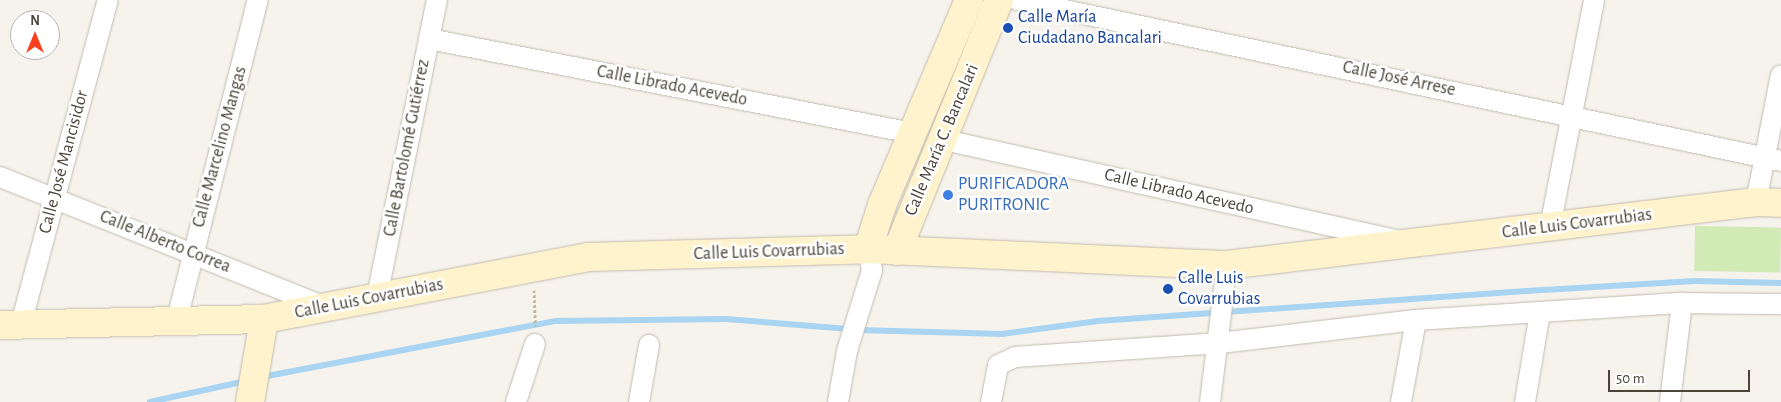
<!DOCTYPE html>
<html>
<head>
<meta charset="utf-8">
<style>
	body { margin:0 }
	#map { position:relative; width:1781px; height:402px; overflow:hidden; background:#f6f3ec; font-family:"Alegreya Sans",sans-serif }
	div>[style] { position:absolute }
	.green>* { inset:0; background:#d2eab5; transform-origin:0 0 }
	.stream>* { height:5.5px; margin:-2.75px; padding:0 2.75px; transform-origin:2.75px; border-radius:2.75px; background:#a9d4f2 }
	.path>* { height:3px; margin-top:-1.5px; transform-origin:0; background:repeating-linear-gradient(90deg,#c4b79f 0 2.5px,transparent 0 5px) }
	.roads { filter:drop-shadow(0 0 1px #c2bbae) drop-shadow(0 0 1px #c2bbae) }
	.street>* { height:20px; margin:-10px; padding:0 10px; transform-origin:10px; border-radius:10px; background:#fff }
	.secondary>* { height:28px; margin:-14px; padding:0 14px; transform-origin:14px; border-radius:14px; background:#fff3cd }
	.dots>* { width:14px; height:14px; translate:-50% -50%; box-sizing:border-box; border:2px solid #fff; border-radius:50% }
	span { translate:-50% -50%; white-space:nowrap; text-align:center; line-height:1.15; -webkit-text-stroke:5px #fff; paint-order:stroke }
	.transit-label { font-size:18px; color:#164399 }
	.left { translate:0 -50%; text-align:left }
	.street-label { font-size:18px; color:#4b4439 }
	.shop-label { font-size:18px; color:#366cbe }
	.north { position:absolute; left:10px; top:10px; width:50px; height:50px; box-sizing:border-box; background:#fff; border:1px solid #b7b4b0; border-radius:50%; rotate:0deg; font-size:14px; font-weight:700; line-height:20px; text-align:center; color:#4b4439 }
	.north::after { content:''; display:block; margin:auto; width:18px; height:22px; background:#fc3f1d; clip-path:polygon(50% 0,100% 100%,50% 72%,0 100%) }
	.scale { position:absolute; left:1608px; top:370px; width:142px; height:22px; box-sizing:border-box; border:2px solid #4b4439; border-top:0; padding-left:6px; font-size:15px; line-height:18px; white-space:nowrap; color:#4b4439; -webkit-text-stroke:4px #fff; paint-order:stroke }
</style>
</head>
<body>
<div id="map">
	<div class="green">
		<div style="left:1695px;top:226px;width:86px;height:45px;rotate:1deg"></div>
	</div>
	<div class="stream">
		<div style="left:858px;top:330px;width:144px;rotate:1.6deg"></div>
		<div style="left:1002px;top:334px;width:97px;rotate:-7.7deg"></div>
		<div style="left:1098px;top:321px;width:447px;rotate:-4deg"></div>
		<div style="left:1544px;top:290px;width:151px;rotate:-3.4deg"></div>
		<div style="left:1695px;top:281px;width:86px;rotate:1.3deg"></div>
		<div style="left:262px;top:377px;width:299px;rotate:-10.8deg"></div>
		<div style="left:556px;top:321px;width:170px;rotate:-0.7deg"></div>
		<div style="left:726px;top:319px;width:123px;rotate:4.6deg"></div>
		<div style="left:150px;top:402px;width:98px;rotate:-12.3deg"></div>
	</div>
	<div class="path">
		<div style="left:534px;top:290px;width:36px;rotate:88deg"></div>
	</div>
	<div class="roads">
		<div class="street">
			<div style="left:1017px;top:0;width:781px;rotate:11.9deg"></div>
			<div style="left:429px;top:39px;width:496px;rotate:11deg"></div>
			<div style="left:944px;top:140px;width:463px;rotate:12.5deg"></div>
			<div style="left:0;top:177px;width:353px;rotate:21.8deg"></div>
			<div style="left:1756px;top:202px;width:129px;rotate:-78.9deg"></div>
			<div style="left:1550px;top:227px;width:231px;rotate:-79deg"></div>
			<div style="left:377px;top:297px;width:303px;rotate:-78.6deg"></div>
			<div style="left:176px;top:323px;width:333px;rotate:-75.8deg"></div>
			<div style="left:21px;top:324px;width:335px;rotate:-75deg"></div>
			<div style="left:516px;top:402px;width:61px;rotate:-71.9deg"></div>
			<div style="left:639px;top:402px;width:58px;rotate:-80deg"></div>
			<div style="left:838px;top:402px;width:52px;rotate:-80deg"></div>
			<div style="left:847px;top:351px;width:85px;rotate:-72.8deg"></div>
			<div style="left:872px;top:270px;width:21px;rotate:-101deg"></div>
			<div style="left:991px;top:402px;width:38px;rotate:-79deg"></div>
			<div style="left:998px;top:365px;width:19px;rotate:-25deg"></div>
			<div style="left:1015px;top:357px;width:205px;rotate:-3.9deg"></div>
			<div style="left:1220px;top:343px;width:197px;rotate:-6.7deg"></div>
			<div style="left:1416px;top:320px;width:267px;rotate:-3.7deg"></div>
			<div style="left:1682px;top:303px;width:99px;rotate:0.6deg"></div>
			<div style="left:1210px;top:402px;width:138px;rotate:-82.9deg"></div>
			<div style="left:1401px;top:402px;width:83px;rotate:-79.6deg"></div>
			<div style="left:1525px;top:402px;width:91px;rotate:-80.5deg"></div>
			<div style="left:1670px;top:402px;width:100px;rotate:-83.1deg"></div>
		</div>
		<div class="secondary">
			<div style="left:868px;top:249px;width:46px;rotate:-72.3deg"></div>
			<div style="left:882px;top:205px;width:223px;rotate:-67deg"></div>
			<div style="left:897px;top:251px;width:271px;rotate:-67.9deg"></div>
			<div style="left:0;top:325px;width:264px;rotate:-1.3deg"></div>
			<div style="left:264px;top:319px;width:330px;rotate:-10.8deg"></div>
			<div style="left:588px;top:257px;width:280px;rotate:-1.6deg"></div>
			<div style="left:868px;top:249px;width:359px;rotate:2.6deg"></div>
			<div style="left:1227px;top:265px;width:533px;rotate:-6.79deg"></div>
			<div style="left:1756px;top:202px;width:25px;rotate:2deg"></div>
			<div style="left:250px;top:402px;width:84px;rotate:-80.4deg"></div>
		</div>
	</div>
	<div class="dots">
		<div style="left:1008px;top:28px;background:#1a4fb4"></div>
		<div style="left:948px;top:195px;background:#3f7fe0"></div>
		<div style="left:1168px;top:289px;background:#1a4fb4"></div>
	</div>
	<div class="transit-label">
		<span class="left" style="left:1018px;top:28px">Calle María<br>Ciudadano Bancalari</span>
		<span class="left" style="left:1178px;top:289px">Calle Luis<br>Covarrubias</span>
	</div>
	<div class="street-label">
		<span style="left:1399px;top:79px;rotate:12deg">Calle José Arrese</span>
		<span style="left:672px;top:86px;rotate:11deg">Calle Librado Acevedo</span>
		<span style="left:942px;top:140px;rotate:-67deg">Calle María C. Bancalari</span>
		<span style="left:220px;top:147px;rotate:-75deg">Calle Marcelino Mangas</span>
		<span style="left:407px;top:148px;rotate:-79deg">Calle Bartolomé Gutiérrez</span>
		<span style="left:64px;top:162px;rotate:-75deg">Calle José Mancisidor</span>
		<span style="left:1179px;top:192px;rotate:13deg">Calle Librado Acevedo</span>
		<span style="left:1577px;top:224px;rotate:-7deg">Calle Luis Covarrubias</span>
		<span style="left:165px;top:242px;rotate:22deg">Calle Alberto Correa</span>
		<span style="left:769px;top:252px;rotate:-2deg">Calle Luis Covarrubias</span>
		<span style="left:369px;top:299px;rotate:-11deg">Calle Luis Covarrubias</span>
	</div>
	<div class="shop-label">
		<span class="left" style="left:958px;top:195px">PURIFICADORA<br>PURITRONIC</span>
	</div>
	<div class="north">N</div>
	<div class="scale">50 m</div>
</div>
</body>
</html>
